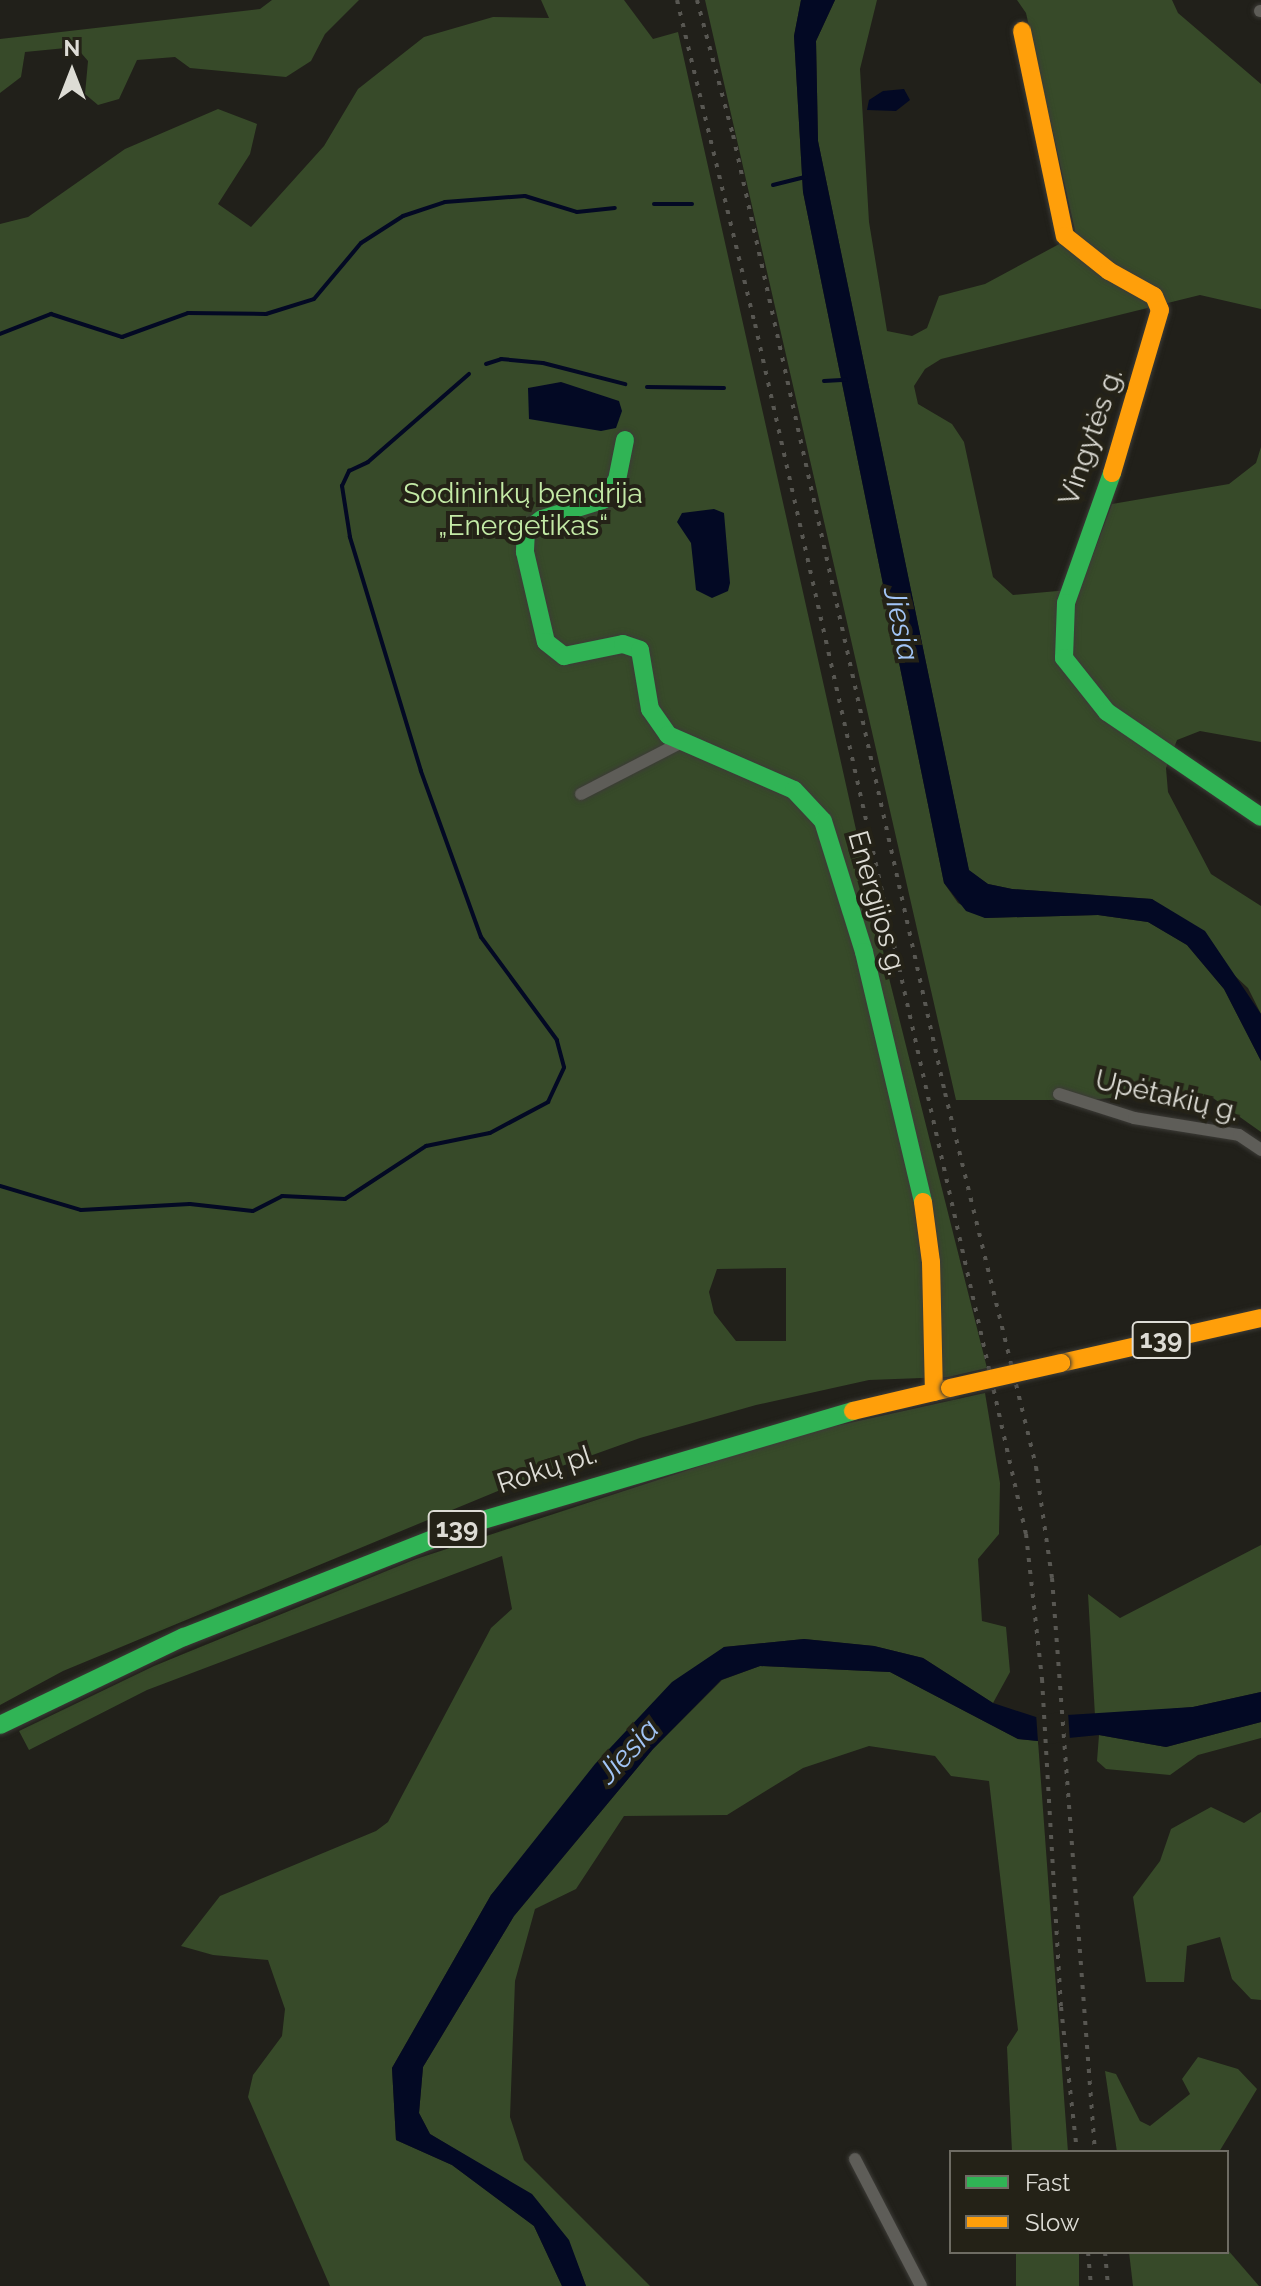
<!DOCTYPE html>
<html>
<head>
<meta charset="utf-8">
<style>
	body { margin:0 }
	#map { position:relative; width:1261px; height:2286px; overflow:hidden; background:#21201a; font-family:Raleway,sans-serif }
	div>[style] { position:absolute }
	.green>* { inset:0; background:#374a29; transform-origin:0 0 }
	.water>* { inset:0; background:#030924 }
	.pier>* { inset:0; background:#21201a; transform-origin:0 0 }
	.stream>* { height:4px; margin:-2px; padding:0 2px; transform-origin:2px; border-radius:2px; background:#030924 }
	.roads { filter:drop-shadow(0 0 2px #3c3b37) drop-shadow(0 0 2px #3c3b37) }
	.street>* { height:12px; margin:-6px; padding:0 6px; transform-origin:6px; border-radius:6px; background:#5e5d58 }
	.fast>* { height:18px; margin:-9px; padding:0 9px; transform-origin:9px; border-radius:9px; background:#30b455 }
	.slow>* { height:18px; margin:-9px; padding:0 9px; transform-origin:9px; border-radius:9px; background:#ff9f0a }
	.rail>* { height:4px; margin-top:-2px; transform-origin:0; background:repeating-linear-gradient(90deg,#585752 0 4px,transparent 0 12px) }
	.bridges { filter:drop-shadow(0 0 2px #3c3b37) drop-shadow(0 0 2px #3c3b37) }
	.slow-bridge>* { height:18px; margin:-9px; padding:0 9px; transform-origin:9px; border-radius:9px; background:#ff9f0a }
	span { translate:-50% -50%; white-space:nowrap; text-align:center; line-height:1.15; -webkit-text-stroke:8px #242217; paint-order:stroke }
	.shield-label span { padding:2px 6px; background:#242217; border:2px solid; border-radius:6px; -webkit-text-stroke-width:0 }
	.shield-label { font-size:26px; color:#dddcd5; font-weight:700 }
	.street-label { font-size:28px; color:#dddcd5 }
	.park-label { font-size:28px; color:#c3eaa6 }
	.water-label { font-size:30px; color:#a2c5f6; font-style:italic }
	.legend { position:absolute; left:949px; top:2150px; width:280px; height:104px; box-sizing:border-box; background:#242217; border:2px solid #6e6c63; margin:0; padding:10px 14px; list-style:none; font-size:24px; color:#dddcd5 }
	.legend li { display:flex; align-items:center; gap:16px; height:40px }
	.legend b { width:40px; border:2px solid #6e6c63 }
	.north { position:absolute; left:32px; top:32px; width:80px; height:80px; -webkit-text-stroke:6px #242217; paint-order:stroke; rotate:0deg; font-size:22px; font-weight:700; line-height:32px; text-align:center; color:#dddcd5 }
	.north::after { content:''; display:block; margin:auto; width:28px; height:36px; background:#dddcd5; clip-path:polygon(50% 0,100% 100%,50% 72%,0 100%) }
</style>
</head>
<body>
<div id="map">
	<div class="green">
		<div style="clip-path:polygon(272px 0,359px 0,325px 34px,311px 61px,286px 77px,190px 68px,175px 57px,137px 60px,119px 99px,98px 105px,85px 94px,88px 61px,76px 47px,25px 52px,21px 77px,0 93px,0 39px,260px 9px)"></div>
		<div style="clip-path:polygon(evenodd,541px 0,624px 0,653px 39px,678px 32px,890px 982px,987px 1368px,948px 1377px,869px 1380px,756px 1405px,640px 1438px,534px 1476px,63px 1671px,0 1705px,0 224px,28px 217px,125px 149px,218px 109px,257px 124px,250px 154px,218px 204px,251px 227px,324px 146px,358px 89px,424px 37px,493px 17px,549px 18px,541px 0,786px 1268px,786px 1341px,736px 1341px,714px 1313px,709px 1292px,717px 1269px,786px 1268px)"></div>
		<div style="clip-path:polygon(705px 0,801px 0,794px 36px,803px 192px,944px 883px,958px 903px,985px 918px,1098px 915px,1148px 922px,1187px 945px,1224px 989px,1261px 1061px,1261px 1132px,1213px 1098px,1176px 1092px,1089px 1100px,956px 1100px)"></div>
		<div style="clip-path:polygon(835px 0,877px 0,860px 69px,869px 222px,887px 331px,912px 336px,927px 328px,939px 296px,985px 284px,1076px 235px,1026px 13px,1017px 0,1172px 0,1178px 13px,1261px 84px,1261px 309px,1200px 295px,941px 359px,925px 369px,914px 386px,918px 404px,952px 424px,964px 442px,993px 577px,1013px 595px,1080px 589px,1112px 504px,1229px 484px,1256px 463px,1261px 447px,1261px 742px,1200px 731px,1177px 740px,1166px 768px,1168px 792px,1211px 874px,1261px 906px,1261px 1014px,1248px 988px,1152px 899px,1012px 889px,988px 884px,969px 871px,818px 141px,816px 41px)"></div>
		<div style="clip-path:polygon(985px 1393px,1000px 1483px,999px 1534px,978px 1559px,982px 1621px,1006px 1627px,1010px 1672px,993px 1703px,923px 1658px,874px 1646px,804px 1639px,724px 1647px,491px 1895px,392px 2068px,396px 2140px,452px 2165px,534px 2226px,562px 2286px,330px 2286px,248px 2097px,253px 2075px,282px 2036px,285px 2009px,268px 1960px,213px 1955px,181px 1946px,220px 1896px,376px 1831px,388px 1822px,491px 1628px,512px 1609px,502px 1556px,147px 1690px,29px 1750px,19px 1731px,154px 1666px,416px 1559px,795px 1435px)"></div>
		<div style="clip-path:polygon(1261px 1545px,1261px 1692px,1193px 1707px,1095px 1716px,1088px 1594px,1120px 1618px)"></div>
		<div style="clip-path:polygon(760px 1666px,890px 1672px,1018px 1739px,1038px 1741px,1068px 2152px,1012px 2152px,1007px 2047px,1018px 2030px,989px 1781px,951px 1776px,935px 1756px,869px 1746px,803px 1768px,727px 1815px,624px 1816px,576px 1889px,535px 1909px,515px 1981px,510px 2117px,524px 2160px,650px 2286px,586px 2286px,568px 2240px,471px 2159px,430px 2134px,419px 2113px,423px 2067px,514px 1916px,653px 1749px,722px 1680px)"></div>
		<div style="clip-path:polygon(1261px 1722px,1261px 1738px,1198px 1755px,1170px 1775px,1106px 1769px,1097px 1761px,1099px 1735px,1166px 1747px)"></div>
		<div style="clip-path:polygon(1211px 1807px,1244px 1823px,1261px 1812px,1261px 2000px,1251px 1999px,1232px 1979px,1220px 1937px,1187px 1946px,1184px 1982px,1146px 1982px,1133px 1897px,1160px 1861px,1171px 1829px)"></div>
		<div style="clip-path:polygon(1198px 2057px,1238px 2069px,1257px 2089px,1219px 2152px,1117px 2152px,1105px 2071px,1116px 2074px,1140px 2121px,1150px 2126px,1190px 2094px,1182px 2079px)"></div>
		<div style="clip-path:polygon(1227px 2249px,1259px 2286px,1133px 2286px,1129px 2252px)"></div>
		<div style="left:1016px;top:2252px;width:63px;height:34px"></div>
	</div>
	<div class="water">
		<div style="clip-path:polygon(801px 0,835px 0,816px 41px,818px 141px,969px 870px,988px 884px,1012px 889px,1152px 899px,1205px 931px,1261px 1014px,1261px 1061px,1224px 989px,1187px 945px,1148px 922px,1098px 915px,985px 918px,966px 911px,944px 883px,803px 192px,794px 36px)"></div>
		<div style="clip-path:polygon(904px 89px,910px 100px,896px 111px,867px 110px,869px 100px,883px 91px)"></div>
		<div style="clip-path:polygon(561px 382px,619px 401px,622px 411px,616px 428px,601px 431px,529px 419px,528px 388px)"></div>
		<div style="clip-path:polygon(714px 509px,724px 513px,730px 583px,728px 591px,712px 598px,696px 590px,691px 543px,677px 522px,682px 513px)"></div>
		<div style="clip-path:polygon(804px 1639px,874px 1646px,923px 1658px,993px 1703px,1036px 1717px,1193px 1707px,1261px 1692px,1261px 1722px,1166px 1747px,1099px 1735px,1038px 1741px,1018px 1739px,890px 1672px,760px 1666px,721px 1680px,653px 1749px,514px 1916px,423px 2067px,419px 2113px,430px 2134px,532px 2194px,569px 2240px,586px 2286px,562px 2286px,534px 2226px,452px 2165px,396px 2140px,392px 2068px,491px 1895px,595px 1764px,672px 1682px,724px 1647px)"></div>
	</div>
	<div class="pier">
		<div style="left:1068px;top:1712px;width:30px;height:32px;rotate:86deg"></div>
	</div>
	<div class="stream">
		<div style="left:773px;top:185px;width:34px;rotate:-14deg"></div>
		<div style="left:654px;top:204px;width:38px"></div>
		<div style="left:0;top:334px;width:55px;rotate:-21.4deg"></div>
		<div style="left:51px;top:314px;width:75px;rotate:17.9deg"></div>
		<div style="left:122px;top:337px;width:70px;rotate:-20deg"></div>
		<div style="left:188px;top:313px;width:78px;rotate:0.7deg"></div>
		<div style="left:266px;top:314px;width:50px;rotate:-17.4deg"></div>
		<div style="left:314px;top:299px;width:73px;rotate:-50deg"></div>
		<div style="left:361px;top:243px;width:50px;rotate:-32.7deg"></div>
		<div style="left:403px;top:216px;width:44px;rotate:-18.4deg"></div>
		<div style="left:445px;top:202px;width:80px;rotate:-4.3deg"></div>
		<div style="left:525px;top:196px;width:54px;rotate:17.1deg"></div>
		<div style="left:577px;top:212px;width:38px;rotate:-6deg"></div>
		<div style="left:486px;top:364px;width:16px;rotate:-18deg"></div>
		<div style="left:501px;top:359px;width:42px;rotate:5.4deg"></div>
		<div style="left:543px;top:363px;width:85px;rotate:14.4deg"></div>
		<div style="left:824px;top:381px;width:22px;rotate:-3deg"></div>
		<div style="left:647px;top:387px;width:77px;rotate:0.7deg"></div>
		<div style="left:0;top:1186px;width:84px;rotate:16.5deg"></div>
		<div style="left:81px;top:1210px;width:109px;rotate:-3.2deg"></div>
		<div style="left:190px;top:1204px;width:63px;rotate:6.3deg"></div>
		<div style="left:253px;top:1211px;width:33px;rotate:-27deg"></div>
		<div style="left:282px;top:1196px;width:63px;rotate:2.7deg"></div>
		<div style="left:345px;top:1199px;width:97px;rotate:-33.2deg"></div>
		<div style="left:426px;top:1146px;width:65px;rotate:-11.5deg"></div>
		<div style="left:490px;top:1133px;width:66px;rotate:-28.1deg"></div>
		<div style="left:548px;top:1102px;width:38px;rotate:-65deg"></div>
		<div style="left:564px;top:1067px;width:28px;rotate:-105deg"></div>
		<div style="left:557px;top:1040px;width:128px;rotate:-126.4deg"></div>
		<div style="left:481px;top:937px;width:177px;rotate:-109.9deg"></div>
		<div style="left:421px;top:771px;width:245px;rotate:-106.9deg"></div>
		<div style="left:350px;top:537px;width:52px;rotate:-98.9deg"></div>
		<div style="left:342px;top:486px;width:17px;rotate:-65deg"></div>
		<div style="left:349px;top:471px;width:21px;rotate:-25deg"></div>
		<div style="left:368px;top:462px;width:134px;rotate:-41.1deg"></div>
	</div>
	<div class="roads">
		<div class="street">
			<div style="left:1260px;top:11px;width:1px"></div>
			<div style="left:581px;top:794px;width:111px;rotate:-27.3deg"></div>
			<div style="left:1059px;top:1094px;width:79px;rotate:17.7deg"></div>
			<div style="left:1134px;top:1118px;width:106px;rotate:9.2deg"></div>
			<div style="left:1239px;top:1135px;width:27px;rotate:34deg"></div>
			<div style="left:855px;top:2159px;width:143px;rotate:62.5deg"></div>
		</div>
		<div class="fast">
			<div style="left:625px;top:440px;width:41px;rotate:101.3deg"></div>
			<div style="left:617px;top:480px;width:24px;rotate:125deg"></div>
			<div style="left:603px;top:500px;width:64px;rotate:162.7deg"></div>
			<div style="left:542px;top:519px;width:20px;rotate:143deg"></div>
			<div style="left:526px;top:531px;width:21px;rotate:93deg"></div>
			<div style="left:525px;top:552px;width:92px;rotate:76.9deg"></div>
			<div style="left:546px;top:642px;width:23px;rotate:38deg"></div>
			<div style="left:564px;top:656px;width:60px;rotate:-11.5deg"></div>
			<div style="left:623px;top:644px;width:18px;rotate:19deg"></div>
			<div style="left:640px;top:650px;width:60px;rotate:80.4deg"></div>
			<div style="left:650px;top:709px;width:32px;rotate:55deg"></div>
			<div style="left:668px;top:735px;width:137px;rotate:23.6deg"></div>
			<div style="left:794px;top:790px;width:42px;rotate:46.9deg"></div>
			<div style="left:823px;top:821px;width:137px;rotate:72.6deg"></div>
			<div style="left:864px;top:952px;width:257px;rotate:76.7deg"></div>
			<div style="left:1112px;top:473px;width:138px;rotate:109.5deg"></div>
			<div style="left:1066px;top:603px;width:55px;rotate:92.1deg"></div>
			<div style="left:1064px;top:658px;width:69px;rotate:51.5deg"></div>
			<div style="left:1107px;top:712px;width:186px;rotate:34.3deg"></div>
			<div style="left:0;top:1725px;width:204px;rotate:-25.6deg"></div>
			<div style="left:184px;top:1637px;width:314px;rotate:-21.5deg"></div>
			<div style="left:476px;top:1522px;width:393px;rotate:-16.4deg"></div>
		</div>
		<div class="slow">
			<div style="left:1022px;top:31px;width:209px;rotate:78.2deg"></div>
			<div style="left:1065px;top:236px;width:56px;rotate:38.5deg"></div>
			<div style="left:1109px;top:271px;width:51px;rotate:29.1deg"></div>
			<div style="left:1154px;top:296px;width:15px;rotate:67deg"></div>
			<div style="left:1160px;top:310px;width:170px;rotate:106.4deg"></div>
			<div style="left:923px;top:1202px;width:61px;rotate:82.4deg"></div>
			<div style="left:931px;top:1262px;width:130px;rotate:88.7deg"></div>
			<div style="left:1061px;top:1363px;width:205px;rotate:-12.7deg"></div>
			<div style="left:853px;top:1411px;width:100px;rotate:-13.3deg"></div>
		</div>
	</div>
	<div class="rail">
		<div style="left:677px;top:0;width:333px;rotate:76.5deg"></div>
		<div style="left:755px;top:324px;width:1240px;rotate:77.38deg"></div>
		<div style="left:1026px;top:1534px;width:146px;rotate:83.7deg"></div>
		<div style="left:1042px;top:1679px;width:329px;rotate:86.7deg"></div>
		<div style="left:1061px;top:2007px;width:146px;rotate:83.7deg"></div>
		<div style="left:697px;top:0;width:140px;rotate:75.1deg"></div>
		<div style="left:733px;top:135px;width:981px;rotate:77.52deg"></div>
		<div style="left:945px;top:1093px;width:385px;rotate:76.3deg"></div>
		<div style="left:1036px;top:1467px;width:112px;rotate:81.8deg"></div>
		<div style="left:1052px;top:1578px;width:576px;rotate:85.72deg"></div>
		<div style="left:1088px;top:2252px;width:34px;rotate:85deg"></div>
		<div style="left:1105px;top:2252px;width:34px;rotate:85deg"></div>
	</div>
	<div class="bridges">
		<div class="slow-bridge">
			<div style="left:950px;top:1388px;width:114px;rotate:-12.7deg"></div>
		</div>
	</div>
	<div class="shield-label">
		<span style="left:1161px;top:1340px">139</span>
		<span style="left:457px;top:1529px">139</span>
	</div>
	<div class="street-label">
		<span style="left:1091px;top:437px;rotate:-71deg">Vingytės g.</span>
		<span style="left:877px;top:903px;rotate:74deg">Energijos g.</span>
		<span style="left:1167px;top:1096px;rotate:13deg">Upėtakių g.</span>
		<span style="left:547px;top:1469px;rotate:-18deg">Rokų pl.</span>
	</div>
	<div class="park-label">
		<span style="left:523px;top:510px">Sodininkų bendrija<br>„Energetikas“</span>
	</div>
	<div class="water-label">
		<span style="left:901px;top:624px;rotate:78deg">Jiesia</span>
		<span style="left:628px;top:1751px;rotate:-47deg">Jiesia</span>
	</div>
	<ul class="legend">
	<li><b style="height:10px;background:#30b455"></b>Fast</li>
	<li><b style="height:10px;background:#ff9f0a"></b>Slow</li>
	</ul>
	<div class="north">N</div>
</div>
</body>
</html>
